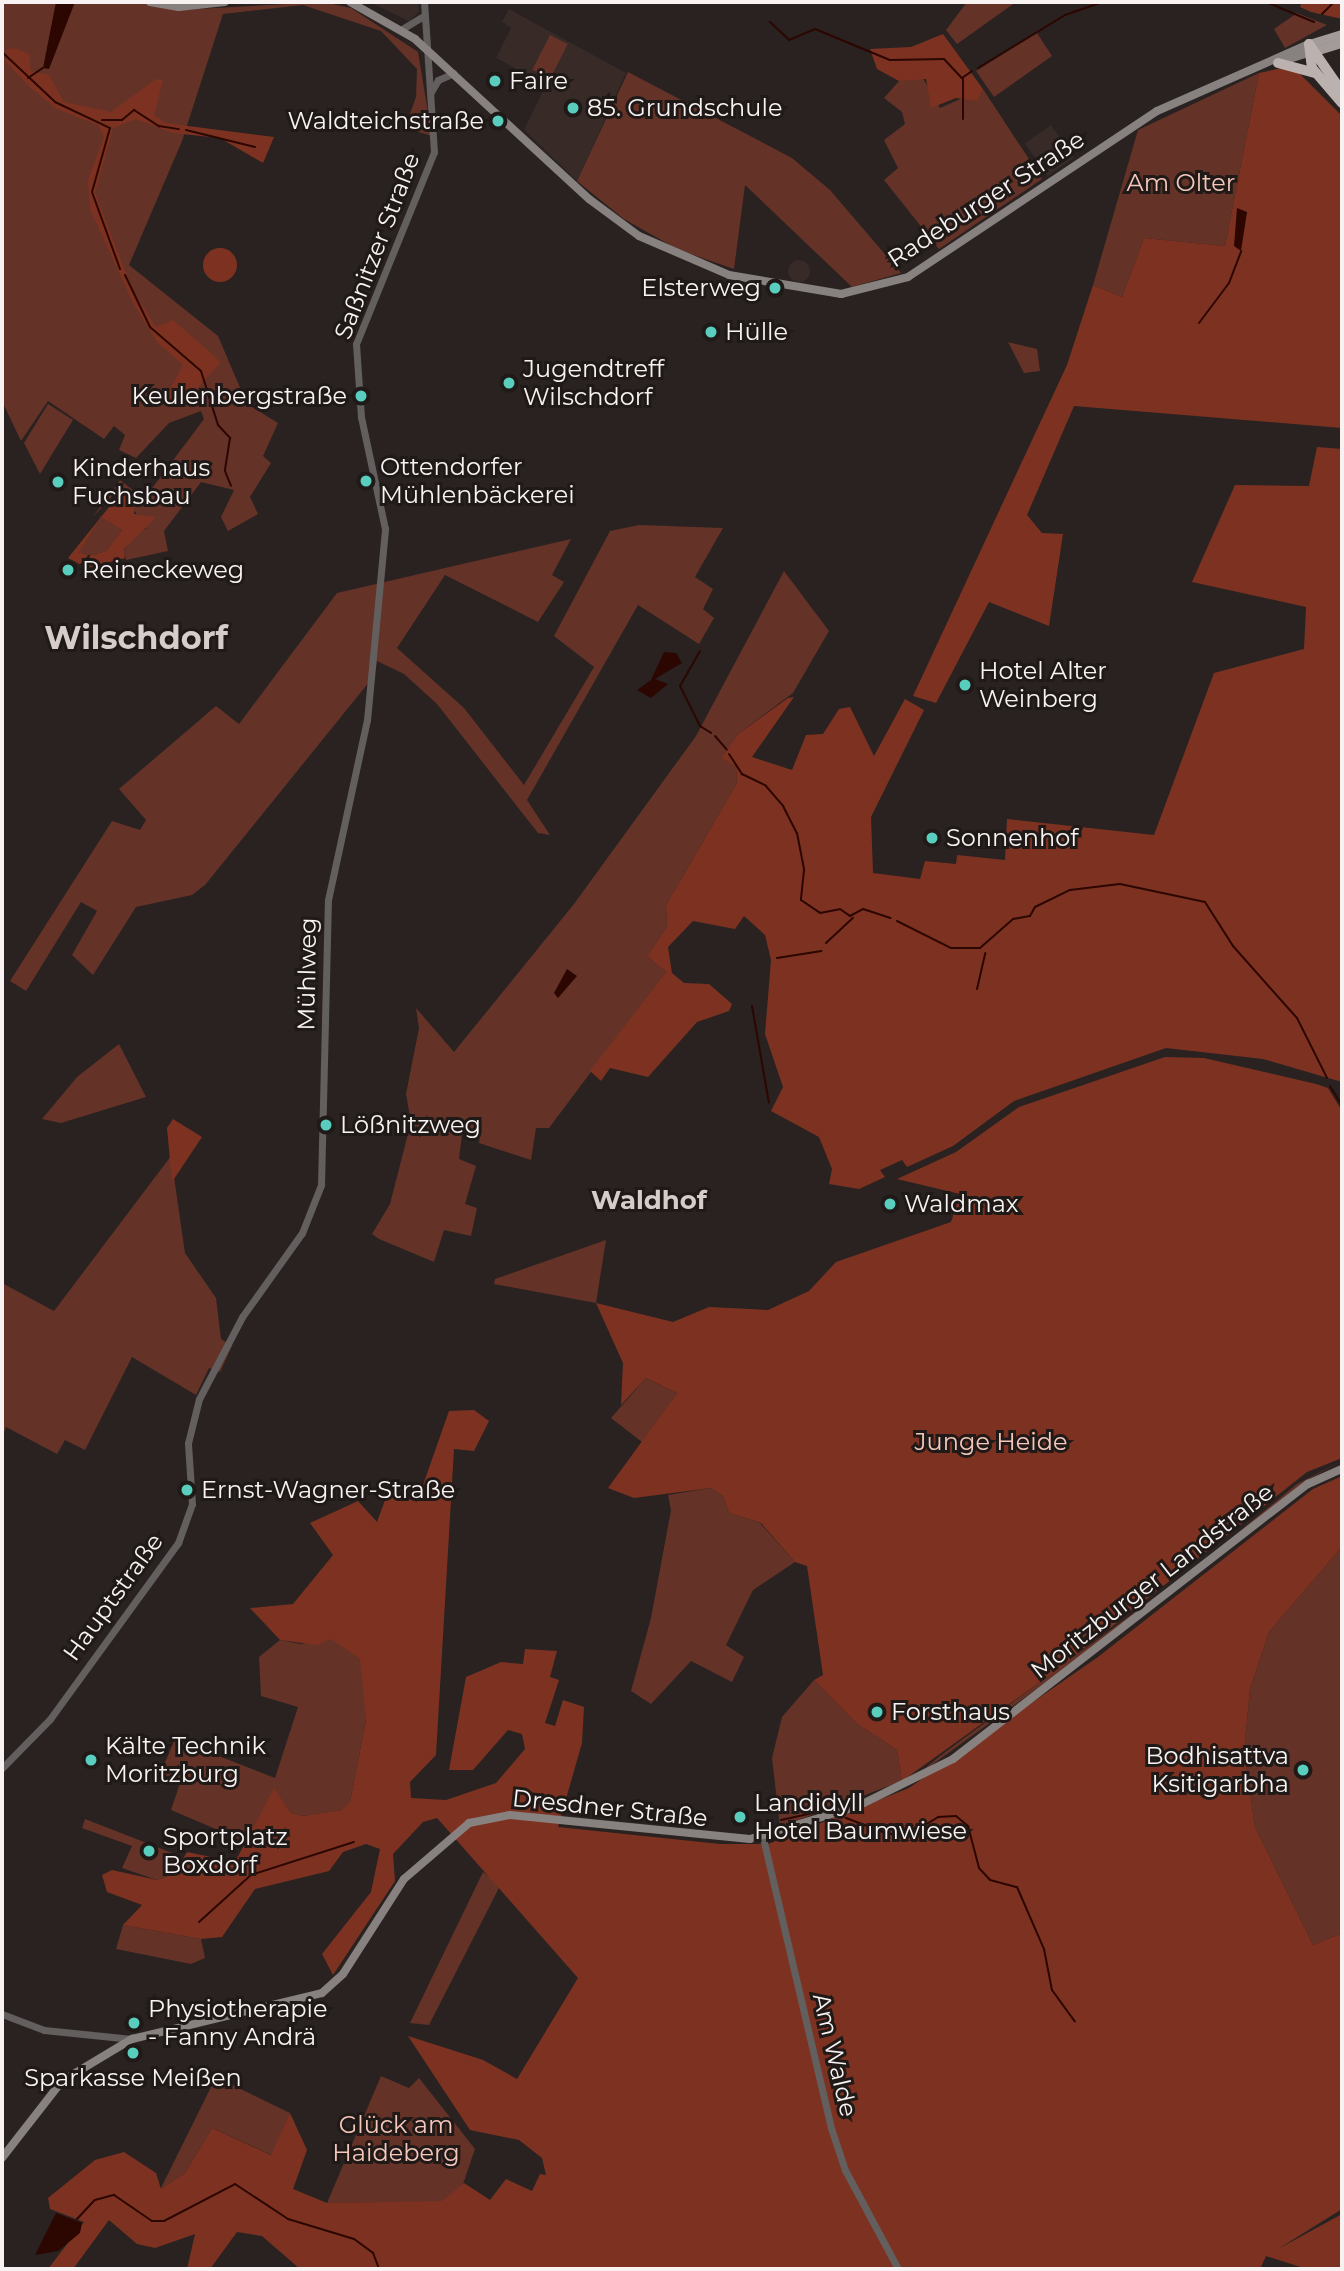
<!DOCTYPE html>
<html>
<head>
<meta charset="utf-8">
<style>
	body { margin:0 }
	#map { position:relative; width:1344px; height:2271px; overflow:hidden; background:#292220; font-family:Montserrat,sans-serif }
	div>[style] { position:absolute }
	.built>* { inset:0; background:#372a27; transform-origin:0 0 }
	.round { border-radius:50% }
	.green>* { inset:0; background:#643227; transform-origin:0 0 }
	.forest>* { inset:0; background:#7d3221 }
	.water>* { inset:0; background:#2c0601 }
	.stream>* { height:2px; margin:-1px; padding:0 1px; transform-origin:1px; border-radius:1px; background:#2c0601 }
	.tertiary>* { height:7px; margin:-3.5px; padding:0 3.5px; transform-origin:3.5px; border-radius:3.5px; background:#635f5e }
	.secondary>* { height:8px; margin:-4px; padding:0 4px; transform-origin:4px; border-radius:4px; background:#878180 }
	.primary>* { height:9px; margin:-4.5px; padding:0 4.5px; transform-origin:4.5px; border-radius:4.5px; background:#a29b99 }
	.motorway>* { height:10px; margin:-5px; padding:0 5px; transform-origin:5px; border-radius:5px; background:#bbb2b0 }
	.dots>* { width:19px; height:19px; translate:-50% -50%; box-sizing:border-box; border:4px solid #1f1917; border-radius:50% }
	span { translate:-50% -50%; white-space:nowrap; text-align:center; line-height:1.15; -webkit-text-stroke:6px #1f1917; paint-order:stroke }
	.poi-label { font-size:24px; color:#f8f3f2 }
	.left { translate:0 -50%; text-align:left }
	.right { translate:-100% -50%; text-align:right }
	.park-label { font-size:24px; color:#f5c7bb }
	.street-label { font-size:24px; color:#f8f3f2 }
	.neighbourhood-label { font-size:26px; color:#d6cdcb; font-weight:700 }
	.district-label { font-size:32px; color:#d6cdcb; font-weight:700 }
	.frame { position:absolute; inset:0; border:4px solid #f8f3f2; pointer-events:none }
</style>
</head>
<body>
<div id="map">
	<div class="built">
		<div style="clip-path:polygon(369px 2px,418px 2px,419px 12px,409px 21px)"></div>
		<div style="clip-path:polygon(509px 9px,626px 73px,577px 181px,524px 130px,546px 85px,496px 58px,511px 28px,502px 22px)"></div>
		<div style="left:1051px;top:125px;width:40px;height:32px;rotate:55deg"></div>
		<div class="round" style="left:788px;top:260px;width:22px;height:22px"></div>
	</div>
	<div class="green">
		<div style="clip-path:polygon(2px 2px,140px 2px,180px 10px,323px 2px,351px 8px,418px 52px,432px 136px,405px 128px,416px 97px,417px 69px,381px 31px,303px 5px,223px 14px,182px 141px,129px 265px,218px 336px,247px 404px,278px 423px,263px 456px,271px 463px,250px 497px,258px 514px,228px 531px,221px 517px,234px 490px,201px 482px,164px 531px,168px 551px,126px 560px,124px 550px,142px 526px,147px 530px,132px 507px,112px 496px,92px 518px,120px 480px,144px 499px,204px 419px,201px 411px,169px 423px,136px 458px,119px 450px,125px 435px,114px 426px,104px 439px,48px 401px,21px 441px,2px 401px)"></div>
		<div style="clip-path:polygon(967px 2px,1016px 2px,957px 44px,946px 30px)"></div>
		<div style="clip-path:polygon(1297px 13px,1327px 25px,1285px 48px,1274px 29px)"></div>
		<div style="clip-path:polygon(1037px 33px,1052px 56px,994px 97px,976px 71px)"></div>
		<div style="left:550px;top:35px;width:20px;height:39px;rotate:27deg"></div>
		<div style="clip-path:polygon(628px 72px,792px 158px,830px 190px,901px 273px,852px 287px,745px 185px,734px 269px,679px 250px,624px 219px,577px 181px)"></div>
		<div style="clip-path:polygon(1259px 73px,1225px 246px,1144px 238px,1122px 297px,1093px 285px,1138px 130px)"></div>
		<div style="clip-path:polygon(921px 75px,940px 108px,983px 89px,1042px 179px,939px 249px,884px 180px,898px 168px,884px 140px,905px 124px,902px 112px,884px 98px,899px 81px)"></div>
		<div style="clip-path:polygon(1008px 342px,1037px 349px,1040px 371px,1024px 373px)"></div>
		<div style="clip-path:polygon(48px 404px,73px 420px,40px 474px,24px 443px)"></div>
		<div style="clip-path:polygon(101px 516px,122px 530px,106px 551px,89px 556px,78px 552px)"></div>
		<div style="clip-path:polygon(639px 525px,723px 528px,695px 577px,713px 589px,703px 609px,714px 618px,699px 644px,638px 605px,527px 800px,550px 835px,538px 833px,437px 704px,404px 674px,377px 661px,374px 676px,205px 885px,192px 895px,136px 907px,93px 975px,72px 955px,97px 911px,81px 902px,26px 991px,10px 981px,112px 821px,140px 830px,146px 820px,119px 789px,216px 706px,239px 724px,337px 593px,571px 539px,552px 575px,564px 582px,538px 622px,445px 575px,397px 648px,464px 708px,524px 785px,594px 667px,554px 636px,610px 531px)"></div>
		<div style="clip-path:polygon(784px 571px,829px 631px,793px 693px,738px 734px,723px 758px,736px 767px,737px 783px,666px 905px,667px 927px,647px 956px,666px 972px,549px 1128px,536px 1128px,531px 1160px,479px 1143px,480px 1132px,463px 1127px,459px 1159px,476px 1166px,465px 1204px,477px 1208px,471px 1236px,444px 1230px,434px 1262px,379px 1239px,372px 1234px,390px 1204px,411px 1122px,406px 1094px,419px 1028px,416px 1008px,454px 1052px,574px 904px,696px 736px)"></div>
		<div style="clip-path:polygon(119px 1044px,146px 1097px,61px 1123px,42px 1119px,77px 1077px)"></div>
		<div style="clip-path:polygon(171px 1156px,185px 1253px,216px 1298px,221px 1339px,232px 1346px,220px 1372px,209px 1368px,196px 1395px,132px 1357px,85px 1450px,65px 1440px,57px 1454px,6px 1427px,2px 1437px,2px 1283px,54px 1311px)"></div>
		<div style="clip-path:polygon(606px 1240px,596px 1303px,494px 1284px,495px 1279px)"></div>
		<div style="clip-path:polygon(646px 1378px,677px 1393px,642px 1442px,611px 1418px)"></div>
		<div style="clip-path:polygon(1342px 1461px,1309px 1479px,1174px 1585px,1297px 1484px)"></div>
		<div style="clip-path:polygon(711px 1488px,723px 1496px,729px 1513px,760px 1523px,795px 1562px,753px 1590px,726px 1645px,744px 1657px,732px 1682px,691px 1661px,651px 1704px,631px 1691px,651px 1618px,671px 1510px,668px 1495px)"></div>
		<div style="clip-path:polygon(1342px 1547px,1342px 1933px,1313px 1945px,1255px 1827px,1244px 1752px,1250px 1689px,1269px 1632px)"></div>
		<div style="clip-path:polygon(1170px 1586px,1063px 1670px,911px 1780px,940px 1756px)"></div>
		<div style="clip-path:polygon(331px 1638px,360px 1659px,365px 1673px,366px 1720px,350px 1802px,343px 1810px,302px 1816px,291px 1813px,274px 1789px,246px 1842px,171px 1810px,180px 1783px,160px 1774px,175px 1739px,275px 1778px,298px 1707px,261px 1696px,259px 1657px,280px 1640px,301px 1644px)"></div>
		<div style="clip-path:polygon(814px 1680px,856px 1723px,897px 1750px,902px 1781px,780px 1827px,772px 1758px,782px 1717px)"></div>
		<div style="clip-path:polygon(85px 1819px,180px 1856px,173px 1874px,157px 1880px,122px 1868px,132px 1846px,82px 1828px)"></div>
		<div style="clip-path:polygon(483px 1872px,501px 1884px,429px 2025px,410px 2023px)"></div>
		<div style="clip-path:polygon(123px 1925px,201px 1939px,205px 1958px,191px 1964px,116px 1949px)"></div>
		<div style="clip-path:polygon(381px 2076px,409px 2088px,419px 2078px,475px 2149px,461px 2190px,442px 2202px,327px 2203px)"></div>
		<div style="clip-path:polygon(216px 2077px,290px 2113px,272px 2155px,212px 2128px,185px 2173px,160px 2190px)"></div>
	</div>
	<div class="forest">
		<div style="clip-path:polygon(1302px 2px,1342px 2px,1342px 19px,1311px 12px,1300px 7px)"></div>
		<div style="clip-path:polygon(943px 34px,983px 89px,977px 101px,956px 98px,931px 108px,926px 79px,899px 81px,877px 69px,870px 49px,911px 47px)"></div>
		<div style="clip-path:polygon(14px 48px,29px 54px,31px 71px,49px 75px,64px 102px,111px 112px,156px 79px,163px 80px,154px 115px,165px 123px,274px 137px,263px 163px,220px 138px,173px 133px,136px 119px,113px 128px,95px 193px,133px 291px,156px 327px,173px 320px,221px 362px,179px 408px,165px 399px,183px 365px,158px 343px,134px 305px,90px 209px,88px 180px,104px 137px,98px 125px,57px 109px,31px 88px,5px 61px,5px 50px)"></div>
		<div style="clip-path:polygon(1282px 68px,1297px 71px,1342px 116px,1342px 428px,1074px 406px,1027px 515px,1042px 533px,1063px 534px,1049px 626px,989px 602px,936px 703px,913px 696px,1067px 365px,1093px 285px,1122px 297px,1144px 238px,1225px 246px,1259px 73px)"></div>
		<div class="round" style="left:203px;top:248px;width:34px;height:34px"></div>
		<div style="clip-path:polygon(1317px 447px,1342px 449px,1342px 1082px,1263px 1059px,1166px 1048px,1014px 1101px,953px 1146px,907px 1167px,902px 1160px,880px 1170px,885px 1177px,859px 1189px,829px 1184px,832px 1169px,819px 1137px,771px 1111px,783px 1087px,765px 1034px,771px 960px,765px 935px,744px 916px,735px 929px,693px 921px,668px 947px,672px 973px,684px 983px,709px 984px,732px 1004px,729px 1011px,697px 1022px,648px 1077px,610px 1068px,601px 1081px,590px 1071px,666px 972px,647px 956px,667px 927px,666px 905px,737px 783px,736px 767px,722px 758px,738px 734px,788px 698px,794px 697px,752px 757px,792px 770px,806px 735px,823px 734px,839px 709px,850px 707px,874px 756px,905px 699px,924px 710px,871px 817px,873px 873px,920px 879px,925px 861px,956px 864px,957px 855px,1005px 860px,1007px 819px,1154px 835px,1214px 673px,1304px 649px,1306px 607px,1192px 582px,1235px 485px,1309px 486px)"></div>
		<div style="clip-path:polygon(evenodd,122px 491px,135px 501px,134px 514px,156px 517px,124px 549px,125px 558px,87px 568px,68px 558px,122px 491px,101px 517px,122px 530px,106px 551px,89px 556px,79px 552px,101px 517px)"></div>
		<div style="clip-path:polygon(1165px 1057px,1204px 1058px,1316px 1084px,1328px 1088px,1342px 1111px,1342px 1458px,1307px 1472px,1061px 1667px,902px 1781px,897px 1750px,856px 1723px,814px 1680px,823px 1675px,807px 1566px,795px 1562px,761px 1523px,729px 1513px,723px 1496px,711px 1488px,634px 1498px,608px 1488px,677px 1393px,646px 1378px,621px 1405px,623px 1363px,596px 1303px,673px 1322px,709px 1307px,768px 1310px,809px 1291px,836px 1262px,951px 1222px,960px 1194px,897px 1179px,956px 1152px,1019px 1107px)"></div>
		<div style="clip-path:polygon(173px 1119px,202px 1137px,172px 1182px,167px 1128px)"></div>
		<div style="clip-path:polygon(474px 1410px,489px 1421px,474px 1451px,454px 1449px,436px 1755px,410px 1782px,411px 1798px,446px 1800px,496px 1783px,525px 1749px,522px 1734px,508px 1730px,473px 1770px,449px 1770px,466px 1677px,501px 1662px,523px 1664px,525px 1649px,557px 1651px,550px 1677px,559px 1680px,545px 1723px,555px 1726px,563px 1700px,584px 1707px,582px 1743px,558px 1827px,720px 1844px,768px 1844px,909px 1788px,1098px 1657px,1313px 1489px,1342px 1476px,1342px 1547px,1269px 1632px,1250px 1689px,1244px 1752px,1255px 1827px,1313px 1945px,1342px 1933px,1342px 2209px,1278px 2249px,1342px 2214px,1342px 2269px,1307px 2269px,1266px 2256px,1260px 2269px,300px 2269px,262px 2236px,237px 2232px,210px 2269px,187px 2269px,195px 2234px,155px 2248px,137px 2244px,109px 2220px,73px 2269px,48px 2269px,84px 2222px,50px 2209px,48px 2198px,95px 2160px,124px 2152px,156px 2173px,161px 2189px,185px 2173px,212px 2128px,271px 2155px,290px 2113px,307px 2150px,293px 2189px,327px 2203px,442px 2201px,464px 2183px,490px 2200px,506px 2179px,532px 2191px,540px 2174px,546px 2175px,542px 2158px,519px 2140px,470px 2130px,408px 2036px,483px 2060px,517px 2079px,578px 1978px,437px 1818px,423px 1822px,393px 1854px,395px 1881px,333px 1975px,322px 1954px,371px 1892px,380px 1849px,366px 1844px,343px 1852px,329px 1871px,255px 1889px,222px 1937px,201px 1939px,123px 1925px,142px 1905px,107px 1892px,102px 1875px,112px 1870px,157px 1880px,174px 1874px,187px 1852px,235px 1862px,274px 1788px,291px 1813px,302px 1816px,342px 1810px,350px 1802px,366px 1720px,360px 1659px,331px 1639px,317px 1645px,280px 1640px,250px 1608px,293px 1604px,333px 1555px,310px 1523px,358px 1501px,377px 1522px,388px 1492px,417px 1502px,449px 1411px)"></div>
	</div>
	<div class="water">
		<div style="clip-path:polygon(56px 2px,75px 2px,49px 69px,43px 68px)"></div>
		<div style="clip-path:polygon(1237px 208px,1247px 212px,1241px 251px,1234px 246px)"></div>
		<div style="clip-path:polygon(664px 652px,676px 653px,682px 663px,655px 679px,668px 684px,651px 698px,637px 690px,651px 680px)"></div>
		<div style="clip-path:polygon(567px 969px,577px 976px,558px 998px,554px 993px)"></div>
		<div style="clip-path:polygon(56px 2213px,82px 2223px,80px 2233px,58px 2251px,35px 2255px)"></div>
	</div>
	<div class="stream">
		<div style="left:1266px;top:2px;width:52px;rotate:22.6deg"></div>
		<div style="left:1322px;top:14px;width:17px;rotate:-45deg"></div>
		<div style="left:770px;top:22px;width:26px;rotate:43deg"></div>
		<div style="left:789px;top:40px;width:28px;rotate:-23deg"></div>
		<div style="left:815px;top:29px;width:81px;rotate:22.5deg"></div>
		<div style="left:890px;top:60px;width:54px;rotate:-1.1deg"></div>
		<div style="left:944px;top:59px;width:26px;rotate:47deg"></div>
		<div style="left:962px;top:78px;width:12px;rotate:-35deg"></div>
		<div style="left:2px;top:52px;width:73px;rotate:43.3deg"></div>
		<div style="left:55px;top:102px;width:61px;rotate:25.3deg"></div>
		<div style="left:110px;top:128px;width:66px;rotate:105.7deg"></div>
		<div style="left:92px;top:192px;width:82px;rotate:70deg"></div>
		<div style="left:978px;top:68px;width:102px;rotate:-31.3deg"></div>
		<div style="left:1065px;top:15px;width:39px;rotate:-19deg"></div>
		<div style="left:28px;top:78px;width:18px;rotate:-34deg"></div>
		<div style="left:963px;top:79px;width:40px;rotate:90deg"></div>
		<div style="left:102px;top:120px;width:20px"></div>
		<div style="left:122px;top:120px;width:16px;rotate:-40deg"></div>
		<div style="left:134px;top:110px;width:30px;rotate:33deg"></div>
		<div style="left:159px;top:126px;width:20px;rotate:9deg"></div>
		<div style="left:186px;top:130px;width:71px;rotate:13.8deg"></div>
		<div style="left:125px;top:275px;width:58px;rotate:64.3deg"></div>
		<div style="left:150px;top:327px;width:67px;rotate:40.8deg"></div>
		<div style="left:201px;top:371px;width:57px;rotate:72.5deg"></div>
		<div style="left:218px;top:425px;width:18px;rotate:47deg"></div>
		<div style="left:230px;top:438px;width:33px;rotate:99deg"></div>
		<div style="left:225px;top:471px;width:16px;rotate:68deg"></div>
		<div style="left:1199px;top:323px;width:50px;rotate:-53.1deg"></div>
		<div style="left:1229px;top:283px;width:34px;rotate:-69deg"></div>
		<div style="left:700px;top:651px;width:40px;rotate:119.7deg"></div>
		<div style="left:680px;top:686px;width:45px;rotate:63.4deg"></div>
		<div style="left:700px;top:726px;width:13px;rotate:32deg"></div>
		<div style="left:715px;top:736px;width:18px;rotate:49deg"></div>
		<div style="left:729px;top:754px;width:24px;rotate:57deg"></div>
		<div style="left:742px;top:774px;width:25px;rotate:26deg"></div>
		<div style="left:765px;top:785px;width:28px;rotate:49deg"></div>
		<div style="left:783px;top:806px;width:30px;rotate:63deg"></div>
		<div style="left:797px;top:833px;width:38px;rotate:79deg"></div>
		<div style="left:804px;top:870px;width:30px;rotate:96deg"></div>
		<div style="left:801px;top:900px;width:23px;rotate:34deg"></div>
		<div style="left:820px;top:913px;width:20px;rotate:-11deg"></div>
		<div style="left:840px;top:909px;width:12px;rotate:35deg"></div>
		<div style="left:850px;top:916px;width:15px;rotate:-28deg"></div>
		<div style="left:863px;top:909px;width:29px;rotate:18deg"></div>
		<div style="left:897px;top:921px;width:60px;rotate:26.6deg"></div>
		<div style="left:951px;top:948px;width:29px"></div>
		<div style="left:980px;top:948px;width:44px;rotate:-41.3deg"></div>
		<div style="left:1013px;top:919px;width:17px;rotate:-10deg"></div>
		<div style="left:1030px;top:916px;width:10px;rotate:-61deg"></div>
		<div style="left:1035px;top:907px;width:39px;rotate:-26deg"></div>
		<div style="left:1070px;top:890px;width:50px;rotate:-6.8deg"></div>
		<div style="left:1120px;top:884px;width:87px;rotate:12deg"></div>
		<div style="left:1205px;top:902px;width:52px;rotate:57.5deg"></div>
		<div style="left:1233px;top:946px;width:96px;rotate:48.4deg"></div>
		<div style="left:1297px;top:1018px;width:67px;rotate:63.4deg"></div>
		<div style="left:826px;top:943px;width:37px;rotate:-43deg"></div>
		<div style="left:777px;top:958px;width:45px;rotate:-9deg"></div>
		<div style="left:977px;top:989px;width:37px;rotate:-77deg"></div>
		<div style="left:752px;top:1006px;width:98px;rotate:80.1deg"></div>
		<div style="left:1330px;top:1086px;width:23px;rotate:59deg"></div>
		<div style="left:846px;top:1818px;width:45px;rotate:20.9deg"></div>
		<div style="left:888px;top:1834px;width:22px"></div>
		<div style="left:910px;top:1834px;width:33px;rotate:-31deg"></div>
		<div style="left:938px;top:1817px;width:18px;rotate:-3deg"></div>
		<div style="left:956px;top:1816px;width:16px;rotate:40deg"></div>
		<div style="left:968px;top:1826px;width:43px;rotate:75.3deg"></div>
		<div style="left:979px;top:1868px;width:16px;rotate:47deg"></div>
		<div style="left:990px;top:1880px;width:28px;rotate:15deg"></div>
		<div style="left:1017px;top:1887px;width:68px;rotate:66.5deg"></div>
		<div style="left:1044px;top:1949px;width:42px;rotate:79deg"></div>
		<div style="left:1052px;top:1990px;width:39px;rotate:54deg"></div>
		<div style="left:781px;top:1820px;width:60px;rotate:-12.4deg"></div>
		<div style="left:199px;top:1922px;width:70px;rotate:-42.1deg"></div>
		<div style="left:251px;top:1875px;width:108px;rotate:-17.8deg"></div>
		<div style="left:77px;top:2219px;width:26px;rotate:-47deg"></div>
		<div style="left:95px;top:2200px;width:20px;rotate:-15deg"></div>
		<div style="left:114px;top:2195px;width:46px;rotate:34.4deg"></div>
		<div style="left:152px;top:2221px;width:12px"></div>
		<div style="left:164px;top:2221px;width:80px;rotate:-27.5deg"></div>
		<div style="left:235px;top:2184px;width:64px;rotate:33.4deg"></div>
		<div style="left:288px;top:2219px;width:69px;rotate:16.9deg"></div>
		<div style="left:354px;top:2239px;width:24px;rotate:36deg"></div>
		<div style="left:373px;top:2253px;width:17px;rotate:69deg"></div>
	</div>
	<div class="tertiary">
		<div style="left:402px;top:29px;width:26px;rotate:-31deg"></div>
		<div style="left:431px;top:92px;width:14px;rotate:-60deg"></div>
		<div style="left:438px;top:80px;width:17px;rotate:-24deg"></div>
		<div style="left:2px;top:1768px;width:69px;rotate:-45.6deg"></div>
		<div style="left:50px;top:1719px;width:218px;rotate:-54deg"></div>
		<div style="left:178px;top:1543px;width:41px;rotate:-70.3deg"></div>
		<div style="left:192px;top:1504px;width:61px;rotate:-93.8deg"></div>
		<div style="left:188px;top:1443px;width:45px;rotate:-76deg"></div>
		<div style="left:199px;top:1399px;width:93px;rotate:-62.3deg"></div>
		<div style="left:242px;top:1317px;width:103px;rotate:-54.5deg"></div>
		<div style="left:302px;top:1233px;width:52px;rotate:-68.4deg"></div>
		<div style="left:321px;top:1185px;width:285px;rotate:-88.6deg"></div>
		<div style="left:328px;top:900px;width:184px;rotate:-77.8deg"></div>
		<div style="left:367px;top:720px;width:192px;rotate:-84.6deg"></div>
		<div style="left:385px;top:529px;width:115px;rotate:-102.1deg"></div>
		<div style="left:361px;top:417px;width:73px;rotate:-93.9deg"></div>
		<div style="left:356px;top:344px;width:207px;rotate:-67.9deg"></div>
		<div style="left:434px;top:152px;width:150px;rotate:-93.8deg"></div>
		<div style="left:763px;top:1838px;width:298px;rotate:76.8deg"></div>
		<div style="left:831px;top:2128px;width:44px;rotate:71.6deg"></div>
		<div style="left:845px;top:2170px;width:112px;rotate:61.8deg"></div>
		<div style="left:2px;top:2014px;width:45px;rotate:20.9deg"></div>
		<div style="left:44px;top:2030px;width:88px;rotate:5.8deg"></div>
	</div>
	<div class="secondary">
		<div style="left:150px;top:2px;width:29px;rotate:10deg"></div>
		<div style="left:179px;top:7px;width:46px;rotate:-6.2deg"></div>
		<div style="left:350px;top:2px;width:75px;rotate:29.6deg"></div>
		<div style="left:415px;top:39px;width:236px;rotate:42.6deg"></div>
		<div style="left:589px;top:199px;width:62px;rotate:36.5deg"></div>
		<div style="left:639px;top:236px;width:98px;rotate:23.4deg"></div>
		<div style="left:729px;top:275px;width:114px;rotate:9.6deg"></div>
		<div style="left:841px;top:294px;width:69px;rotate:-14.2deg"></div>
		<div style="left:908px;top:277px;width:299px;rotate:-33.7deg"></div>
		<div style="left:1157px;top:111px;width:166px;rotate:-23.8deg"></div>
		<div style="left:1277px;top:63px;width:40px;rotate:-18deg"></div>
		<div style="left:2px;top:2158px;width:98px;rotate:-52.1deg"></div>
		<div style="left:62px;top:2081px;width:82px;rotate:-31deg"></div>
		<div style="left:132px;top:2039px;width:195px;rotate:-13.6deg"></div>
		<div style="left:322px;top:1993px;width:28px;rotate:-42deg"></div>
		<div style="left:343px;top:1974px;width:113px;rotate:-57.3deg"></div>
		<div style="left:404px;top:1879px;width:86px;rotate:-40.7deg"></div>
		<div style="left:469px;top:1823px;width:42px;rotate:-11deg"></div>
		<div style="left:510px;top:1815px;width:241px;rotate:5.7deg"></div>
		<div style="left:750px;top:1839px;width:113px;rotate:-17deg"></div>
		<div style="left:858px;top:1806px;width:106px;rotate:-26.3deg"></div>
		<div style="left:953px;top:1759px;width:449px;rotate:-37.8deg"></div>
		<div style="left:1308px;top:1484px;width:37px;rotate:-24deg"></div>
	</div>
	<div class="primary">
		<div style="left:1309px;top:44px;width:34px;rotate:-17deg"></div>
		<div style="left:1315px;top:51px;width:28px;rotate:-17deg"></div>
	</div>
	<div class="motorway">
		<div style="left:1309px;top:44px;width:24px;rotate:83deg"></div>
		<div style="left:1312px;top:68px;width:46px;rotate:49.4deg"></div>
		<div style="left:1309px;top:44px;width:58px;rotate:55.5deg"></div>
		<div style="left:1278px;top:63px;width:38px;rotate:15deg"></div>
	</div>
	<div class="dots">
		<div style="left:495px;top:81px;background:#59cebf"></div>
		<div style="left:573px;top:108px;background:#59cebf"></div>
		<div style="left:498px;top:121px;background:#59cebf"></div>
		<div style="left:775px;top:288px;background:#59cebf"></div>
		<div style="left:711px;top:332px;background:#59cebf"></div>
		<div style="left:509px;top:383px;background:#59cebf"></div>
		<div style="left:361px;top:396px;background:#59cebf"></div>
		<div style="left:366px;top:481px;background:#59cebf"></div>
		<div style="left:58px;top:482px;background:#59cebf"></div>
		<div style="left:68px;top:570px;background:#59cebf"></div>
		<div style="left:965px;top:685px;background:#59cebf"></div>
		<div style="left:932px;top:838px;background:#59cebf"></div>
		<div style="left:326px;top:1125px;background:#59cebf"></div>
		<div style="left:890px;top:1204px;background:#59cebf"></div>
		<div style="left:187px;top:1490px;background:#59cebf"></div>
		<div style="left:877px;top:1712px;background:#59cebf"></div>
		<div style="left:91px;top:1760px;background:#59cebf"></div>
		<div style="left:1303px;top:1770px;background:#59cebf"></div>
		<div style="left:740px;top:1817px;background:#59cebf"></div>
		<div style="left:149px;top:1851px;background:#59cebf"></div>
		<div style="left:134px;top:2023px;background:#59cebf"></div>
		<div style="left:133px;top:2053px;background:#59cebf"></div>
	</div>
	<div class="poi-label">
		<span class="left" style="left:509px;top:81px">Faire</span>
		<span class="left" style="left:587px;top:108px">85. Grundschule</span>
		<span class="right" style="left:484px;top:121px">Waldteichstraße</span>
		<span class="right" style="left:761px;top:288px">Elsterweg</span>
		<span class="left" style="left:725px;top:332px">Hülle</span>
		<span class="left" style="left:523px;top:383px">Jugendtreff<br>Wilschdorf</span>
		<span class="right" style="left:347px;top:396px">Keulenbergstraße</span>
		<span class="left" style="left:380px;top:481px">Ottendorfer<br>Mühlenbäckerei</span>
		<span class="left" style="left:72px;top:482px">Kinderhaus<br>Fuchsbau</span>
		<span class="left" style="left:82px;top:570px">Reineckeweg</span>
		<span class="left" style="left:979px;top:685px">Hotel Alter<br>Weinberg</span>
		<span class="left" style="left:946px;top:838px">Sonnenhof</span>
		<span class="left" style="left:340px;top:1125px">Lößnitzweg</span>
		<span class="left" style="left:904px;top:1204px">Waldmax</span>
		<span class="left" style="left:201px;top:1490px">Ernst-Wagner-Straße</span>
		<span class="left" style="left:891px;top:1712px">Forsthaus</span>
		<span class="left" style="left:105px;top:1760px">Kälte Technik<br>Moritzburg</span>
		<span class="right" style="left:1289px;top:1770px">Bodhisattva<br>Ksitigarbha</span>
		<span class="left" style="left:754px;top:1817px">Landidyll<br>Hotel Baumwiese</span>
		<span class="left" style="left:163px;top:1851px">Sportplatz<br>Boxdorf</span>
		<span class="left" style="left:148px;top:2023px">Physiotherapie<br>- Fanny Andrä</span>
		<span style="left:133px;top:2078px">Sparkasse Meißen</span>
	</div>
	<div class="park-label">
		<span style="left:1181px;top:183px">Am Olter</span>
		<span style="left:991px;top:1442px">Junge Heide</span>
		<span style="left:396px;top:2139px">Glück am<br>Haideberg</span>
	</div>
	<div class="street-label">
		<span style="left:986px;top:199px;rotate:-33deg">Radeburger Straße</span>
		<span style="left:377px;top:246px;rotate:-69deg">Saßnitzer Straße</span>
		<span style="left:307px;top:974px;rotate:-89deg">Mühlweg</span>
		<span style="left:1152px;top:1581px;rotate:-38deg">Moritzburger Landstraße</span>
		<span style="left:113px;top:1597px;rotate:-54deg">Hauptstraße</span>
		<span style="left:610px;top:1808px;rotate:6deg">Dresdner Straße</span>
		<span style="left:835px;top:2055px;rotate:77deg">Am Walde</span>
	</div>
	<div class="neighbourhood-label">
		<span style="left:649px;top:1201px">Waldhof</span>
	</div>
	<div class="district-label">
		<span style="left:136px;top:638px">Wilschdorf</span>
	</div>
	<div class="frame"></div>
</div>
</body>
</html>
